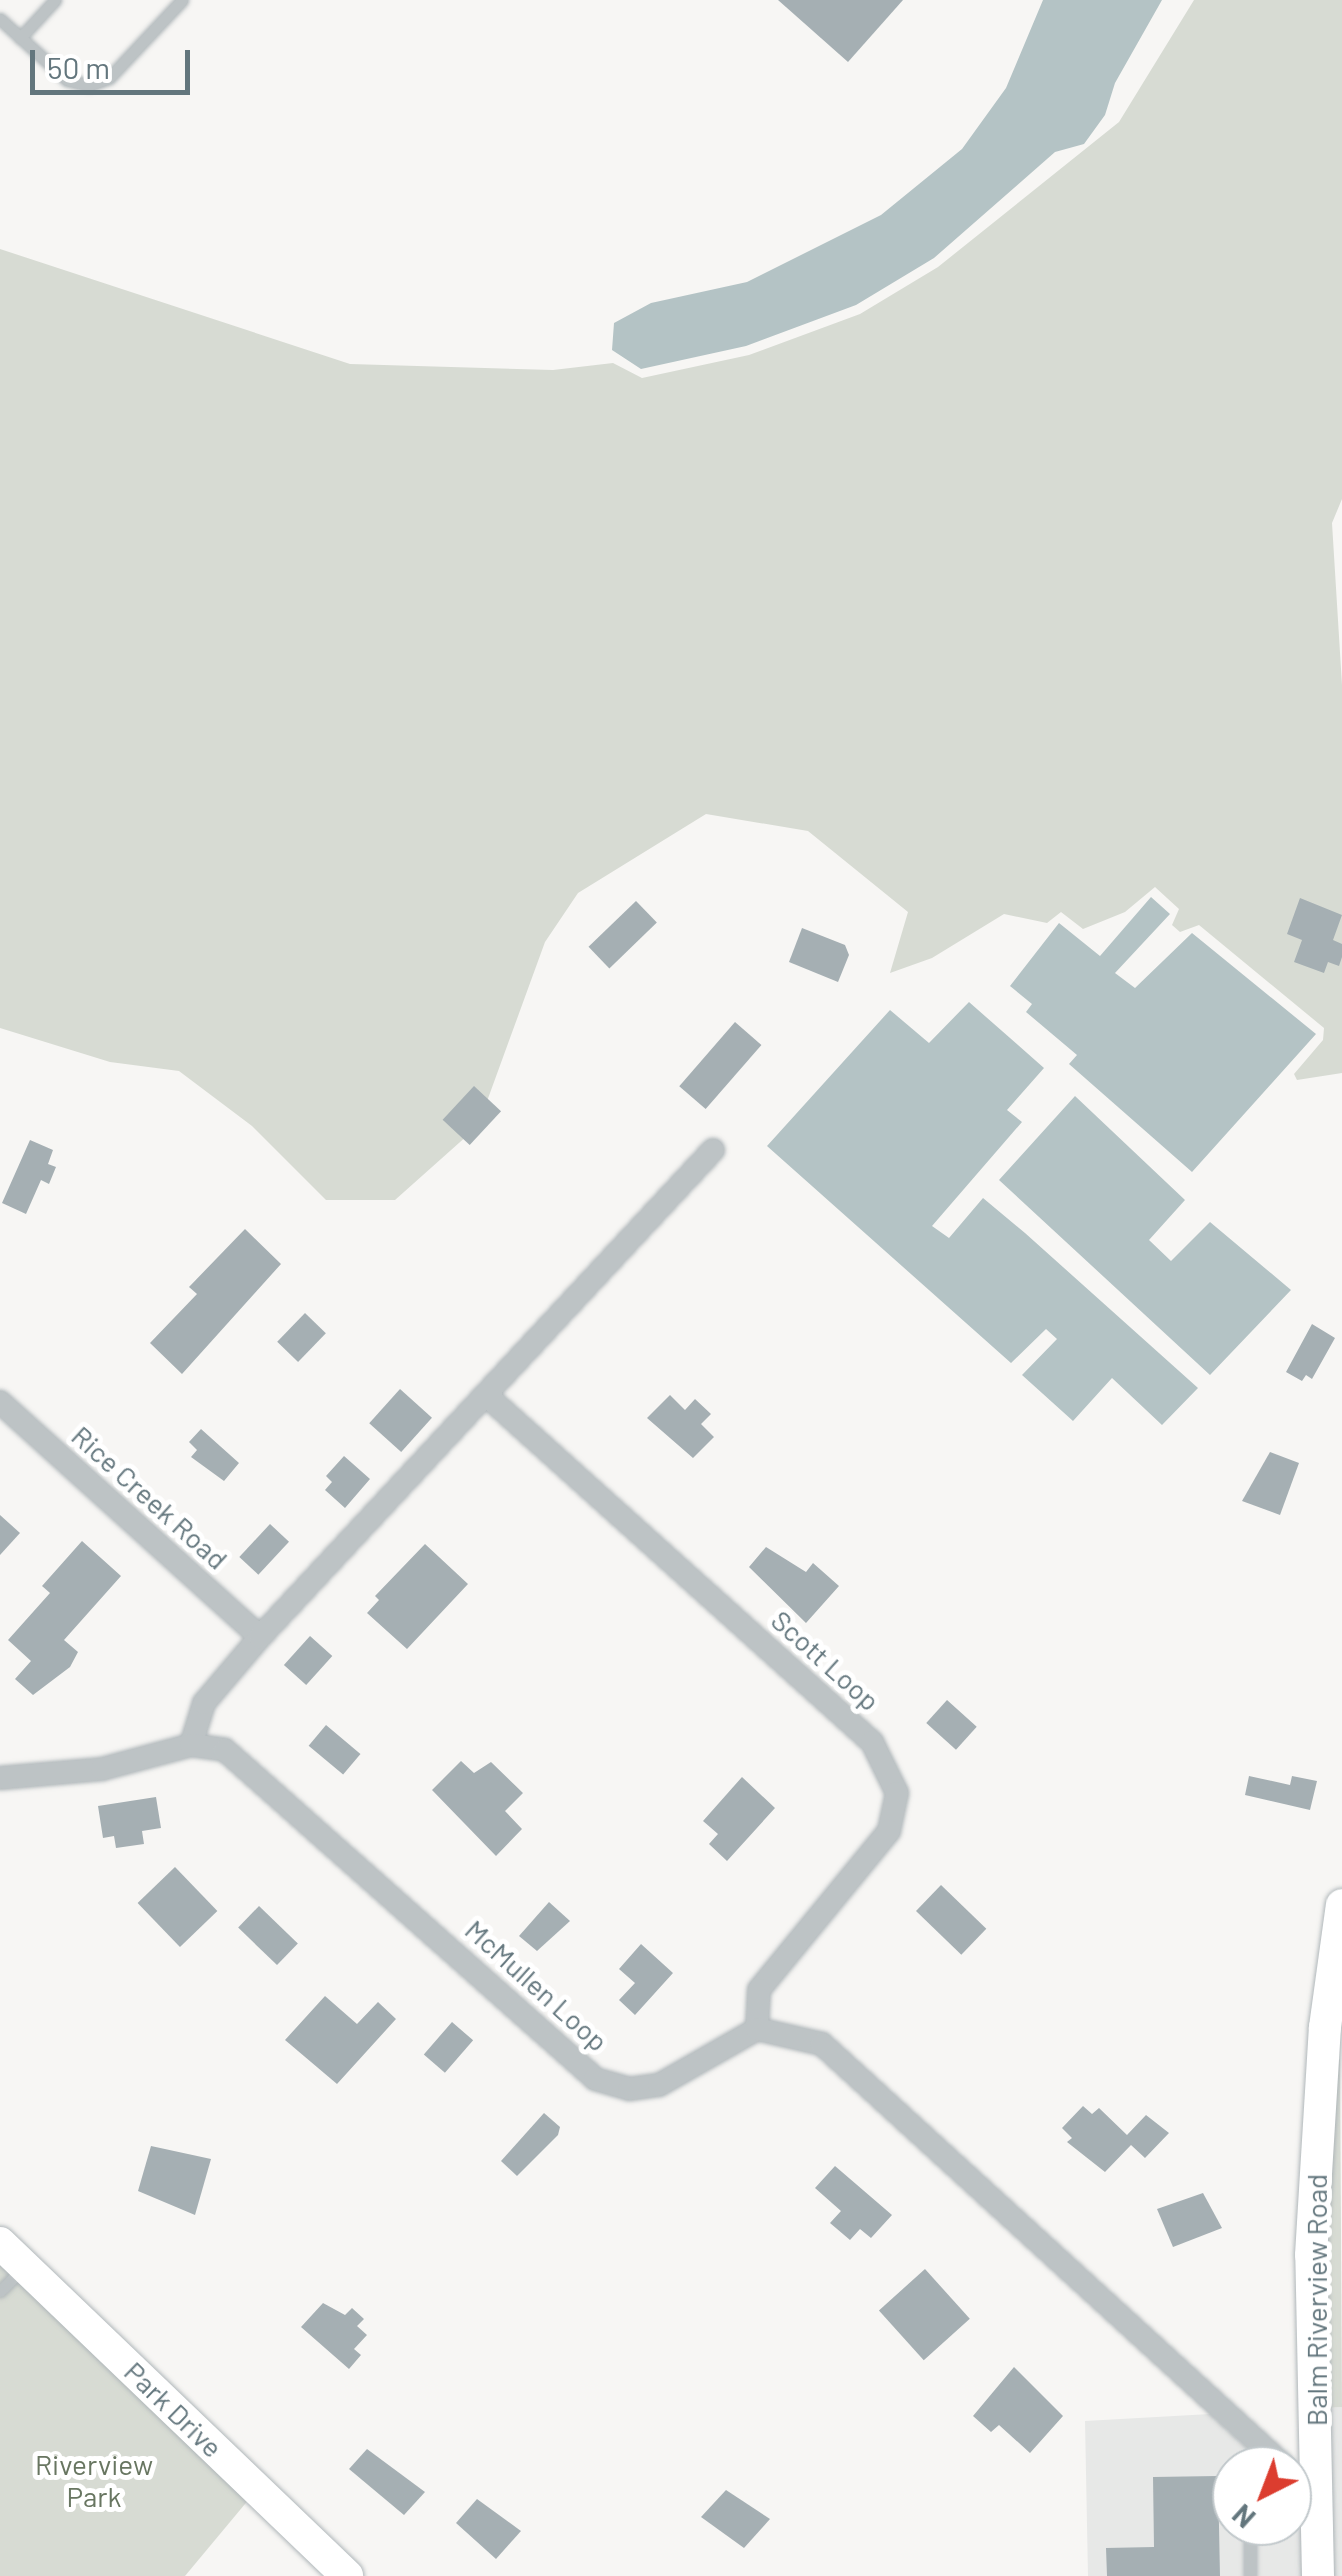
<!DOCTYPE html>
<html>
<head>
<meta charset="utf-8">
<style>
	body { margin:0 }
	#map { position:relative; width:1342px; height:2576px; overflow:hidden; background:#f7f6f4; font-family:Barlow,sans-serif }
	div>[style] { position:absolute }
	.built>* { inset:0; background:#e7e8e7 }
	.green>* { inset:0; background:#d7dbd3 }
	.water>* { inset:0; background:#b4c3c5 }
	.building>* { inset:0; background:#a5afb3; transform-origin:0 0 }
	.roads { filter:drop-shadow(0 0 2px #b0b7ba) drop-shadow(0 0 2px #b0b7ba) }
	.lane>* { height:11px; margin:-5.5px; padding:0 5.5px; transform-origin:5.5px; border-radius:5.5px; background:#bdc3c5 }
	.street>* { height:22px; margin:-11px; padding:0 11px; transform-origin:11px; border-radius:11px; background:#bdc3c5 }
	.secondary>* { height:32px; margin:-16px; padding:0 16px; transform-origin:16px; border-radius:16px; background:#fff }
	span { translate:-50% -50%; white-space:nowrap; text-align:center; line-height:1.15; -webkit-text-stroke:10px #fff; paint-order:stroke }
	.street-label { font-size:28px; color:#63767d }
	.park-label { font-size:28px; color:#687661 }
	.north { position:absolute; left:1212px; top:2446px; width:100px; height:100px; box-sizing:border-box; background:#fff; border:2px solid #c1c8cb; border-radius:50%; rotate:222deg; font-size:28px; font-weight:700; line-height:40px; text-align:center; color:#63767d }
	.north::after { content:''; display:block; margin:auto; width:35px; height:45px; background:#dc3d2f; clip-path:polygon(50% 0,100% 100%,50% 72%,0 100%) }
	.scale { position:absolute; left:30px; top:50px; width:160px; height:45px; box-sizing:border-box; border:5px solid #63767d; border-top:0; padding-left:12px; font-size:30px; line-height:35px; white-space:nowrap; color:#63767d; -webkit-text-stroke:8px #fff; paint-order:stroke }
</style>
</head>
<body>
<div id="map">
	<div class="built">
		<div style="clip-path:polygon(1342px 2407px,1342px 2576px,1330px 2576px,1326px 2408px)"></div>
		<div style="clip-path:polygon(1210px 2414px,1266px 2466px,1232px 2466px,1232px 2526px,1292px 2526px,1292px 2490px,1305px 2502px,1306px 2576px,1088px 2576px,1085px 2421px)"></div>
	</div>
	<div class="green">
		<div style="clip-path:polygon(1194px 0,1342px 0,1342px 499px,1332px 523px,1342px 685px,1342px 1073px,1297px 1080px,1294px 1074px,1323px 1040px,1324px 1028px,1199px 925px,1180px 932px,1172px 925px,1179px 909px,1155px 887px,1125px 912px,1083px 929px,1061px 912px,1047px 923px,1004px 914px,932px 958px,890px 973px,908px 912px,808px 831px,706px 814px,578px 893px,545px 942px,478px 1126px,395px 1200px,326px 1200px,252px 1126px,179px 1071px,110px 1062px,0 1028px,0 249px,350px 364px,553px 370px,613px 363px,642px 378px,749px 355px,860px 314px,938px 267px,1119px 122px)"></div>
		<div style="clip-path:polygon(1340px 2059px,1342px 2407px,1326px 2408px,1322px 2254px,1334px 2066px)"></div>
		<div style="clip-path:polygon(0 2258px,250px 2498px,185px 2576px,0 2576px)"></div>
	</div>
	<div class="water">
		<div style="clip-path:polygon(1043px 0,1162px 0,1115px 83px,1105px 115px,1084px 144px,1055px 152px,934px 258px,856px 305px,746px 346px,641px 369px,612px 350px,614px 323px,651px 303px,747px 282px,881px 215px,962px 149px,1006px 88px)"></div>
		<div style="clip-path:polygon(1151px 897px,1170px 914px,1115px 973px,1135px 988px,1192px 933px,1316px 1034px,1192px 1172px,1069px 1064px,1077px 1055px,1026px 1012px,1032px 1004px,1010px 986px,1059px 923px,1100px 956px)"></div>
		<div style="clip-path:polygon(969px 1002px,1044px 1068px,1007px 1110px,1022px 1122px,932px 1226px,949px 1238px,983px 1198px,1025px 1233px,1198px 1388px,1162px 1425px,1112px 1378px,1073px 1421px,1022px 1375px,1057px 1339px,1046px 1329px,1011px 1363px,767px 1146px,890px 1010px,929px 1043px)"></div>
		<div style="clip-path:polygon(1075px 1096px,1185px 1200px,1149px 1240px,1171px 1261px,1210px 1222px,1291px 1290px,1210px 1375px,999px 1180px)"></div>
	</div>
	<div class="building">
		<div style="clip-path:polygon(778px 0,903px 0,848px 62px)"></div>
		<div style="clip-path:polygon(1300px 898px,1342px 915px,1333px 940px,1342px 944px,1342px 957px,1339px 966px,1328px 962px,1324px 973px,1294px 962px,1302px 940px,1287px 934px)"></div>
		<div style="left:636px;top:901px;width:30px;height:66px;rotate:46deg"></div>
		<div style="clip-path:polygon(802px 928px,845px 945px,849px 955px,838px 982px,789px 962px)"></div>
		<div style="left:735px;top:1022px;width:35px;height:85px;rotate:41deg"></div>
		<div style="left:474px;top:1086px;width:37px;height:46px;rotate:43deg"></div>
		<div style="clip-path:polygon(30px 1140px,53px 1150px,48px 1164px,56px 1167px,49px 1184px,41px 1180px,26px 1214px,2px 1203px)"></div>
		<div style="clip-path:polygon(245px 1229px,281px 1264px,182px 1374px,150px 1343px,197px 1294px,189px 1287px)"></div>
		<div style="left:305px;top:1313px;width:29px;height:40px;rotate:44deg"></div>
		<div style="clip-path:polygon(1312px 1324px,1335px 1338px,1312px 1379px,1306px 1375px,1302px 1381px,1286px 1372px)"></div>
		<div style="left:400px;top:1389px;width:43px;height:46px;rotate:42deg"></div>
		<div style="clip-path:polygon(670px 1395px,685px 1410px,695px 1399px,711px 1414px,701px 1424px,714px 1437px,693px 1458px,647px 1418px)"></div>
		<div style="clip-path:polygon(201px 1429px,239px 1463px,224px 1481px,191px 1457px,197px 1450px,189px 1442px)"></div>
		<div style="clip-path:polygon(1270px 1452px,1299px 1463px,1280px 1515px,1242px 1501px)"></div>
		<div style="clip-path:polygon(344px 1456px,370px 1479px,345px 1508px,325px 1490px,332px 1482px,326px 1476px)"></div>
		<div style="clip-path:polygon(0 1515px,20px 1533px,0 1555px)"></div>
		<div style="left:270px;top:1524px;width:26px;height:45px;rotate:43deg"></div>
		<div style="clip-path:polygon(82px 1541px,121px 1576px,64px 1640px,78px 1652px,70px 1667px,33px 1695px,15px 1679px,31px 1661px,8px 1640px,50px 1593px,42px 1586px)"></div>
		<div style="clip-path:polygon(425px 1544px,468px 1584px,407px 1649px,367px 1613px,379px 1600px,375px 1596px)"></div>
		<div style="clip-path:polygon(766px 1547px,806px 1572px,813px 1563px,839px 1586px,806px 1623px,749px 1567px)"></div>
		<div style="left:310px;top:1636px;width:30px;height:39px;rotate:42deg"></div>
		<div style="left:947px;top:1700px;width:40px;height:31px;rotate:42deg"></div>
		<div style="left:326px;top:1725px;width:45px;height:27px;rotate:40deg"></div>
		<div style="clip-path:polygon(461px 1761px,474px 1773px,491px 1762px,523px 1793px,505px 1811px,522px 1829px,496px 1856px,432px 1790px)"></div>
		<div style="clip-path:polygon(1249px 1776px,1290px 1785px,1292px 1776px,1317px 1781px,1310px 1810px,1245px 1795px)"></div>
		<div style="clip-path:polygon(742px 1777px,775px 1808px,727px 1861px,709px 1844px,718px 1834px,703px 1821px)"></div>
		<div style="clip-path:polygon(156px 1797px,161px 1828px,142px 1831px,144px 1844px,116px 1848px,114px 1836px,103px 1838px,98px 1806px)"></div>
		<div style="left:175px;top:1867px;width:61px;height:52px;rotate:46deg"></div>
		<div style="left:941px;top:1885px;width:63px;height:36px;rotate:44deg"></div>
		<div style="clip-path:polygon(549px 1902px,570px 1921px,537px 1951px,519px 1936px)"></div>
		<div style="left:259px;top:1906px;width:54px;height:30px;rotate:44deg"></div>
		<div style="clip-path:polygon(641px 1944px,673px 1973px,635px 2015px,619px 2000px,635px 1983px,619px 1969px)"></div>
		<div style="clip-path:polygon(325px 1996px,357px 2024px,378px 2002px,396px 2019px,337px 2084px,285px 2040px)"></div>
		<div style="left:452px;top:2022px;width:28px;height:43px;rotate:41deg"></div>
		<div style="clip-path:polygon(1083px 2106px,1092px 2114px,1099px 2108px,1127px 2135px,1146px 2115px,1169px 2133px,1145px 2158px,1131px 2145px,1105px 2172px,1067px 2142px,1072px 2138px,1062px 2128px)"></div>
		<div style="clip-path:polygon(544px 2113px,560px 2127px,558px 2135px,517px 2176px,501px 2161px)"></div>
		<div style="clip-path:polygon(151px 2146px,211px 2159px,195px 2215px,138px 2191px)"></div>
		<div style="clip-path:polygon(835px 2166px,892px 2215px,871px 2238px,860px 2229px,850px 2240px,830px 2223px,841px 2211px,815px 2188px)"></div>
		<div style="clip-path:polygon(1203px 2193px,1222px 2228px,1173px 2247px,1157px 2209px)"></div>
		<div style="left:925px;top:2269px;width:67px;height:62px;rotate:48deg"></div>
		<div style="clip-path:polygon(323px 2303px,345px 2315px,352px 2308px,364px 2319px,357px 2326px,367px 2335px,354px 2349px,361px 2355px,349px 2369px,301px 2327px)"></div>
		<div style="clip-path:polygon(1014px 2367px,1063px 2416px,1030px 2453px,999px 2425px,991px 2432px,973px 2416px)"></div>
		<div style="clip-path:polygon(367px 2449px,425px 2492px,404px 2515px,349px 2469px)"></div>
		<div style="clip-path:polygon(1218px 2476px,1220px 2576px,1107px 2576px,1106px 2548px,1154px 2547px,1153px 2477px)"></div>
		<div style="clip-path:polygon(726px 2490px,770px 2519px,744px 2548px,701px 2517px)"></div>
		<div style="clip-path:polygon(477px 2499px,521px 2531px,496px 2559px,456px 2523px)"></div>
	</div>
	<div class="roads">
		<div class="lane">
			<div style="left:0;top:19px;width:91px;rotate:42.3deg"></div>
			<div style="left:67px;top:80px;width:23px;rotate:13deg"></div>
			<div style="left:89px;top:85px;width:21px;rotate:-19deg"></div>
			<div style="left:109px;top:78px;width:107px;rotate:-46.9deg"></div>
			<div style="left:20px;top:38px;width:52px;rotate:-47.4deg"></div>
			<div style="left:0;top:2291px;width:31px;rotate:-45deg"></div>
			<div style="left:1250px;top:2526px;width:50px;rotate:90deg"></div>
		</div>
		<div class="street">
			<div style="left:487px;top:1396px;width:518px;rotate:41.95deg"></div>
			<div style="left:872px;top:1742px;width:57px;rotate:63.9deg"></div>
			<div style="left:897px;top:1793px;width:39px;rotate:102deg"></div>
			<div style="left:889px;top:1831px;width:205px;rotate:129.3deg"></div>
			<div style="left:759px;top:1990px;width:39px;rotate:93deg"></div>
			<div style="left:0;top:1402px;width:350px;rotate:42.1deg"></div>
			<div style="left:191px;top:1745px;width:44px;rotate:-72.8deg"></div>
			<div style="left:204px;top:1703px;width:87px;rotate:-49.7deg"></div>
			<div style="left:260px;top:1637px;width:665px;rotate:-47.07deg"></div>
			<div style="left:0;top:1778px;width:102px;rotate:-5deg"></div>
			<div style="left:102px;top:1769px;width:92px;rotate:-15.1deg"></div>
			<div style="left:191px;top:1745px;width:34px;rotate:8deg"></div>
			<div style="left:225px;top:1750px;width:495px;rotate:41.6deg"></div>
			<div style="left:595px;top:2079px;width:35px;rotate:16deg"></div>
			<div style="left:629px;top:2089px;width:30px;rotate:-8deg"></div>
			<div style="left:659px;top:2085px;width:113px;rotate:-29.7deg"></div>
			<div style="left:757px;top:2029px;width:67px;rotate:13deg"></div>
			<div style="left:822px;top:2044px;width:626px;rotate:42.41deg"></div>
		</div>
		<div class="secondary">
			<div style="left:0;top:2243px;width:481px;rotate:43.8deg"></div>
			<div style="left:1318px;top:2576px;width:321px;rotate:-91.2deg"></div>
			<div style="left:1311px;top:2255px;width:228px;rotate:-86.5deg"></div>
			<div style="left:1325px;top:2027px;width:123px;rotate:-82.1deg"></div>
		</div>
	</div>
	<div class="street-label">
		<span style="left:150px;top:1497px;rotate:42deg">Rice Creek Road</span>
		<span style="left:826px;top:1660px;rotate:42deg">Scott Loop</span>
		<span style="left:537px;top:1985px;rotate:42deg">McMullen Loop</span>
		<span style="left:1316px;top:2300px;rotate:-90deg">Balm Riverview Road</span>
		<span style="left:174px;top:2409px;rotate:44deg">Park Drive</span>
	</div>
	<div class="park-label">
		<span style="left:94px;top:2480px">Riverview<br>Park</span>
	</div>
	<div class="north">N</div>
	<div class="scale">50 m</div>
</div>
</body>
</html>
